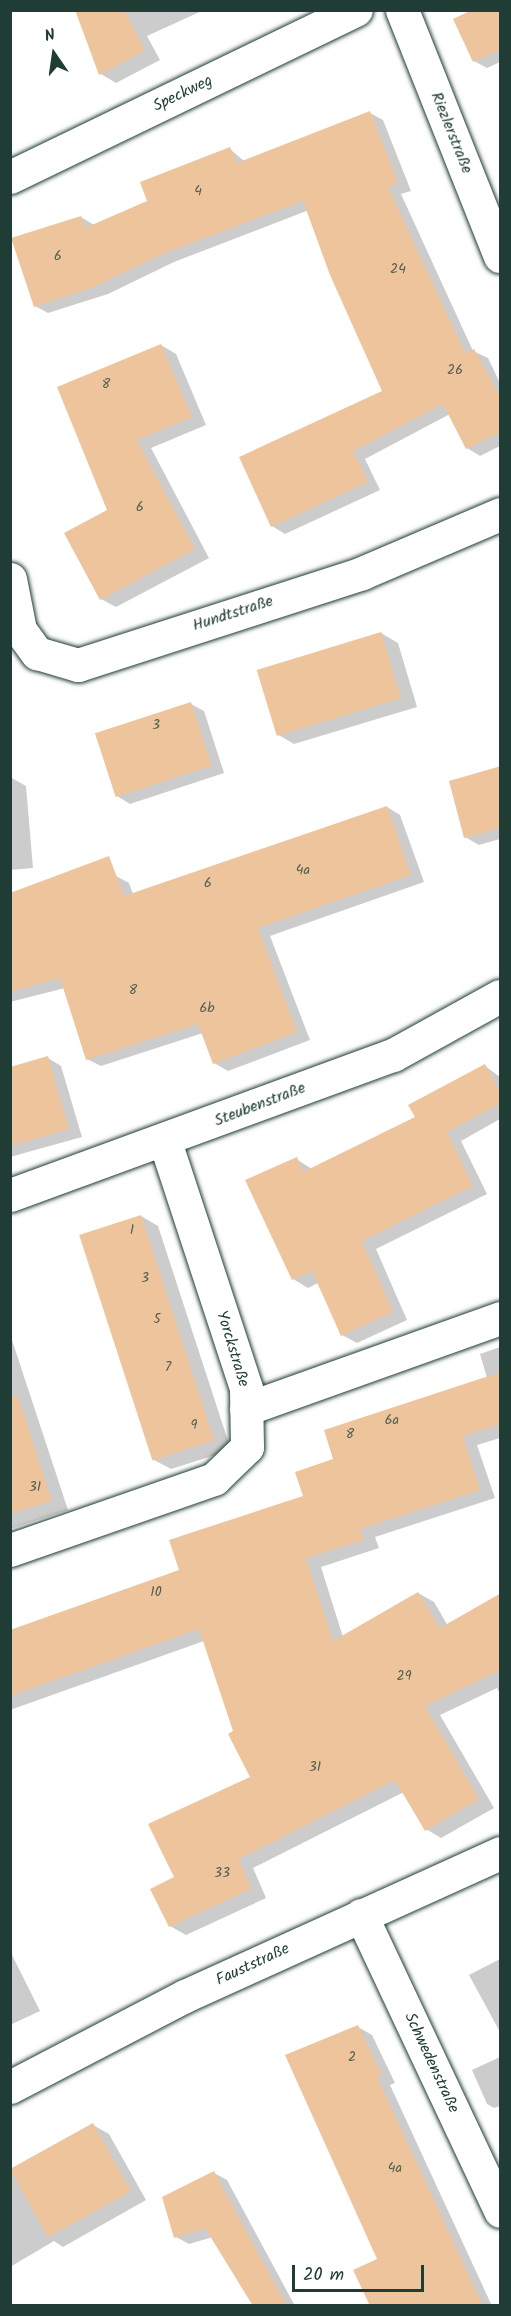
<!DOCTYPE html>
<html>
<head>
<meta charset="utf-8">
<style>
	body { margin:0 }
	#map { position:relative; width:511px; height:2316px; overflow:hidden; background:#fff; font-family:Kalam,sans-serif }
	div>[style] { position:absolute }
	.shadow>* { inset:0; background:#0003 }
	.building>* { inset:0; background:#eec49d; transform-origin:0 0 }
	.roads { filter:drop-shadow(0 0 2px #1f3d34) drop-shadow(0 0 2px #1f3d34) }
	.minor>* { height:33px; margin:-16.5px; padding:0 16.5px; transform-origin:16.5px; border-radius:16.5px; background:#fff }
	span { translate:-50% -50%; white-space:nowrap; text-align:center; line-height:1.15; -webkit-text-stroke:6px #fff; paint-order:stroke }
	.number-label { font-size:14px; color:#535f4e }
	.number-label span { -webkit-text-stroke-width:0 }
	.street-label { font-size:16px; color:#1f3d34 }
	.frame { position:absolute; inset:0; border:12px solid #1f3d34; pointer-events:none }
	.north { position:absolute; left:24px; top:24px; width:60px; height:60px; -webkit-text-stroke:4px #fff; paint-order:stroke; rotate:347deg; font-size:16px; font-weight:700; line-height:24px; text-align:center; color:#1f3d34 }
	.north::after { content:''; display:block; margin:auto; width:21px; height:27px; background:#1f3d34; clip-path:polygon(50% 0,100% 100%,50% 72%,0 100%) }
	.scale { position:absolute; left:292px; top:2265px; width:132px; height:27px; box-sizing:border-box; border:3px solid #1f3d34; border-top:0; padding-left:8px; font-size:18px; line-height:21px; white-space:nowrap; color:#1f3d34; -webkit-text-stroke:4px #fff; paint-order:stroke }
</style>
</head>
<body>
<div id="map">
	<div class="shadow">
		<div style="clip-path:polygon(77px 10px,204px 10px,147px 36px,160px 60px,116px 83px,101px 74px)"></div>
		<div style="clip-path:polygon(500px 11px,500px 62px,487px 68px,474px 61px)"></div>
		<div style="clip-path:polygon(370px 113px,383px 120px,411px 191px,401px 194px,473px 351px,488px 358px,500px 383px,500px 446px,480px 456px,467px 448px,450px 414px,365px 459px,380px 490px,285px 534px,272px 526px,384px 391px,309px 210px,174px 262px,108px 294px,48px 313px,35px 306px,81px 217px,94px 225px,149px 201px,230px 149px,245px 162px)"></div>
		<div style="clip-path:polygon(161px 345px,176px 354px,206px 425px,151px 448px,209px 558px,116px 607px,101px 599px,109px 511px)"></div>
		<div style="clip-path:polygon(381px 633px,398px 643px,417px 707px,294px 744px,277px 734px)"></div>
		<div style="clip-path:polygon(191px 704px,204px 711px,224px 773px,130px 804px,117px 796px)"></div>
		<div style="clip-path:polygon(500px 767px,500px 839px,479px 845px,465px 837px)"></div>
		<div style="clip-path:polygon(10px 777px,26px 786px,33px 868px,10px 870px)"></div>
		<div style="clip-path:polygon(387px 807px,400px 815px,424px 882px,270px 936px,310px 1040px,228px 1071px,214px 1063px,203px 1033px,101px 1066px,87px 1059px,65px 988px,10px 1002px,10px 910px,116px 876px,129px 883px,133px 894px)"></div>
		<div style="clip-path:polygon(48px 1058px,61px 1066px,82px 1137px,10px 1157px,10px 1069px)"></div>
		<div style="clip-path:polygon(485px 1066px,500px 1077px,500px 1119px,461px 1141px,487px 1194px,376px 1249px,407px 1320px,357px 1343px,342px 1335px,318px 1283px,308px 1288px,293px 1279px,296px 1159px,312px 1169px,417px 1117px)"></div>
		<div style="clip-path:polygon(141px 1216px,158px 1226px,231px 1450px,171px 1469px,154px 1460px)"></div>
		<div style="clip-path:polygon(10px 1334px,68px 1510px,10px 1529px)"></div>
		<div style="clip-path:polygon(500px 1347px,500px 1438px,477px 1445px,495px 1498px,375px 1537px,379px 1548px,321px 1567px,343px 1637px,418px 1593px,434px 1602px,448px 1626px,500px 1594px,500px 1694px,497px 1688px,440px 1715px,494px 1808px,441px 1838px,426px 1829px,404px 1792px,253px 1868px,266px 1898px,186px 1935px,170px 1926px,176px 1878px,252px 1778px,204px 1641px,10px 1710px,10px 1632px,181px 1571px,305px 1497px,335px 1460px,487px 1378px,480px 1354px)"></div>
		<div style="clip-path:polygon(10px 1951px,40px 2011px,10px 2025px)"></div>
		<div style="clip-path:polygon(500px 1959px,500px 2032px,469px 1975px)"></div>
		<div style="clip-path:polygon(358px 2027px,372px 2035px,395px 2083px,390px 2085px,492px 2306px,372px 2306px,379px 2259px)"></div>
		<div style="clip-path:polygon(500px 2057px,500px 2106px,494px 2108px,487px 2104px,472px 2070px)"></div>
		<div style="clip-path:polygon(93px 2125px,109px 2134px,146px 2200px,63px 2247px,54px 2241px,10px 2267px,10px 2173px)"></div>
		<div style="clip-path:polygon(214px 2173px,227px 2180px,295px 2306px,255px 2306px,213px 2237px,189px 2244px,176px 2237px)"></div>
	</div>
	<div class="building">
		<div style="clip-path:polygon(75px 10px,124px 10px,145px 51px,99px 75px)"></div>
		<div style="clip-path:polygon(472px 10px,501px 10px,501px 49px,473px 62px,453px 19px)"></div>
		<div style="clip-path:polygon(370px 111px,398px 183px,388px 187px,465px 353px,474px 349px,501px 399px,501px 432px,466px 449px,443px 404px,353px 451px,368px 482px,271px 527px,239px 457px,382px 391px,330px 275px,303px 201px,160px 255px,94px 287px,34px 307px,11px 238px,81px 216px,85px 228px,147px 201px,140px 182px,230px 147px,237px 163px)"></div>
		<div style="clip-path:polygon(161px 344px,192px 417px,137px 440px,195px 549px,100px 600px,64px 533px,107px 510px,57px 387px)"></div>
		<div style="left:381px;top:632px;width:69px;height:130px;rotate:73deg"></div>
		<div style="left:191px;top:702px;width:67px;height:101px;rotate:72deg"></div>
		<div style="clip-path:polygon(501px 766px,501px 828px,464px 838px,449px 781px)"></div>
		<div style="clip-path:polygon(387px 806px,411px 875px,258px 928px,297px 1032px,213px 1064px,198px 1024px,86px 1060px,60px 978px,10px 992px,10px 893px,109px 856px,124px 896px)"></div>
		<div style="clip-path:polygon(48px 1056px,69px 1129px,10px 1146px,10px 1067px)"></div>
		<div style="clip-path:polygon(485px 1064px,501px 1094px,501px 1103px,447px 1132px,473px 1186px,362px 1241px,393px 1312px,341px 1336px,312px 1271px,292px 1280px,245px 1180px,297px 1157px,303px 1172px,415px 1117px,408px 1105px)"></div>
		<div style="left:141px;top:1215px;width:237px;height:65px;rotate:72deg"></div>
		<div style="clip-path:polygon(501px 1372px,501px 1424px,463px 1436px,480px 1490px,360px 1529px,364px 1540px,306px 1558px,333px 1641px,418px 1592px,440px 1628px,501px 1593px,501px 1670px,425px 1706px,479px 1799px,425px 1831px,395px 1780px,239px 1859px,251px 1889px,169px 1927px,150px 1889px,174px 1877px,148px 1824px,250px 1777px,228px 1734px,233px 1731px,199px 1629px,10px 1696px,10px 1630px,179px 1570px,169px 1540px,303px 1496px,295px 1472px,333px 1459px,324px 1430px)"></div>
		<div style="clip-path:polygon(18px 1396px,52px 1501px,10px 1514px,10px 1397px)"></div>
		<div style="clip-path:polygon(358px 2025px,382px 2075px,377px 2077px,483px 2306px,370px 2306px,353px 2270px,377px 2259px,285px 2055px)"></div>
		<div style="left:93px;top:2123px;width:78px;height:95px;rotate:61deg"></div>
		<div style="clip-path:polygon(214px 2171px,232px 2205px,287px 2306px,253px 2306px,205px 2228px,174px 2238px,162px 2197px)"></div>
	</div>
	<div class="roads">
		<div class="minor">
			<div style="left:402px;top:10px;width:265px;rotate:68.3deg"></div>
			<div style="left:10px;top:177px;width:384px;rotate:-25.8deg"></div>
			<div style="left:10px;top:579px;width:52px;rotate:78.9deg"></div>
			<div style="left:20px;top:630px;width:29px;rotate:54deg"></div>
			<div style="left:37px;top:653px;width:43px;rotate:16.3deg"></div>
			<div style="left:78px;top:665px;width:299px;rotate:-17.9deg"></div>
			<div style="left:362px;top:573px;width:150px;rotate:-23.1deg"></div>
			<div style="left:10px;top:1195px;width:408px;rotate:-20.1deg"></div>
			<div style="left:393px;top:1055px;width:122px;rotate:-28.9deg"></div>
			<div style="left:246px;top:1409px;width:270px;rotate:-19.7deg"></div>
			<div style="left:10px;top:1550px;width:216px;rotate:-19.2deg"></div>
			<div style="left:214px;top:1479px;width:46px;rotate:-44.1deg"></div>
			<div style="left:247px;top:1447px;width:59px;rotate:-91deg"></div>
			<div style="left:246px;top:1388px;width:260px;rotate:-108.2deg"></div>
			<div style="left:361px;top:1915px;width:327px;rotate:64.8deg"></div>
			<div style="left:10px;top:2087px;width:197px;rotate:-27.5deg"></div>
			<div style="left:185px;top:1996px;width:346px;rotate:-24.4deg"></div>
		</div>
	</div>
	<div class="number-label">
		<span style="left:198px;top:191px">4</span>
		<span style="left:58px;top:256px">6</span>
		<span style="left:398px;top:269px">24</span>
		<span style="left:455px;top:370px">26</span>
		<span style="left:106px;top:384px">8</span>
		<span style="left:140px;top:507px">6</span>
		<span style="left:156px;top:725px">3</span>
		<span style="left:303px;top:870px">4a</span>
		<span style="left:208px;top:883px">6</span>
		<span style="left:133px;top:990px">8</span>
		<span style="left:207px;top:1008px">6b</span>
		<span style="left:132px;top:1230px">1</span>
		<span style="left:145px;top:1278px">3</span>
		<span style="left:157px;top:1319px">5</span>
		<span style="left:168px;top:1367px">7</span>
		<span style="left:392px;top:1420px">6a</span>
		<span style="left:194px;top:1425px">9</span>
		<span style="left:350px;top:1434px">8</span>
		<span style="left:35px;top:1487px">31</span>
		<span style="left:156px;top:1592px">10</span>
		<span style="left:404px;top:1676px">29</span>
		<span style="left:315px;top:1767px">31</span>
		<span style="left:222px;top:1873px">33</span>
		<span style="left:352px;top:2057px">2</span>
		<span style="left:395px;top:2168px">4a</span>
	</div>
	<div class="street-label">
		<span style="left:183px;top:94px;rotate:-26deg">Speckweg</span>
		<span style="left:451px;top:133px;rotate:68deg">Riezlerstraße</span>
		<span style="left:233px;top:614px;rotate:-18deg">Hundtstraße</span>
		<span style="left:260px;top:1105px;rotate:-21deg">Steubenstraße</span>
		<span style="left:232px;top:1349px;rotate:73deg">Yorckstraße</span>
		<span style="left:253px;top:1965px;rotate:-25deg">Fauststraße</span>
		<span style="left:431px;top:2063px;rotate:65deg">Schwedenstraße</span>
	</div>
	<div class="frame"></div>
	<div class="north">N</div>
	<div class="scale">20 m</div>
</div>
</body>
</html>
